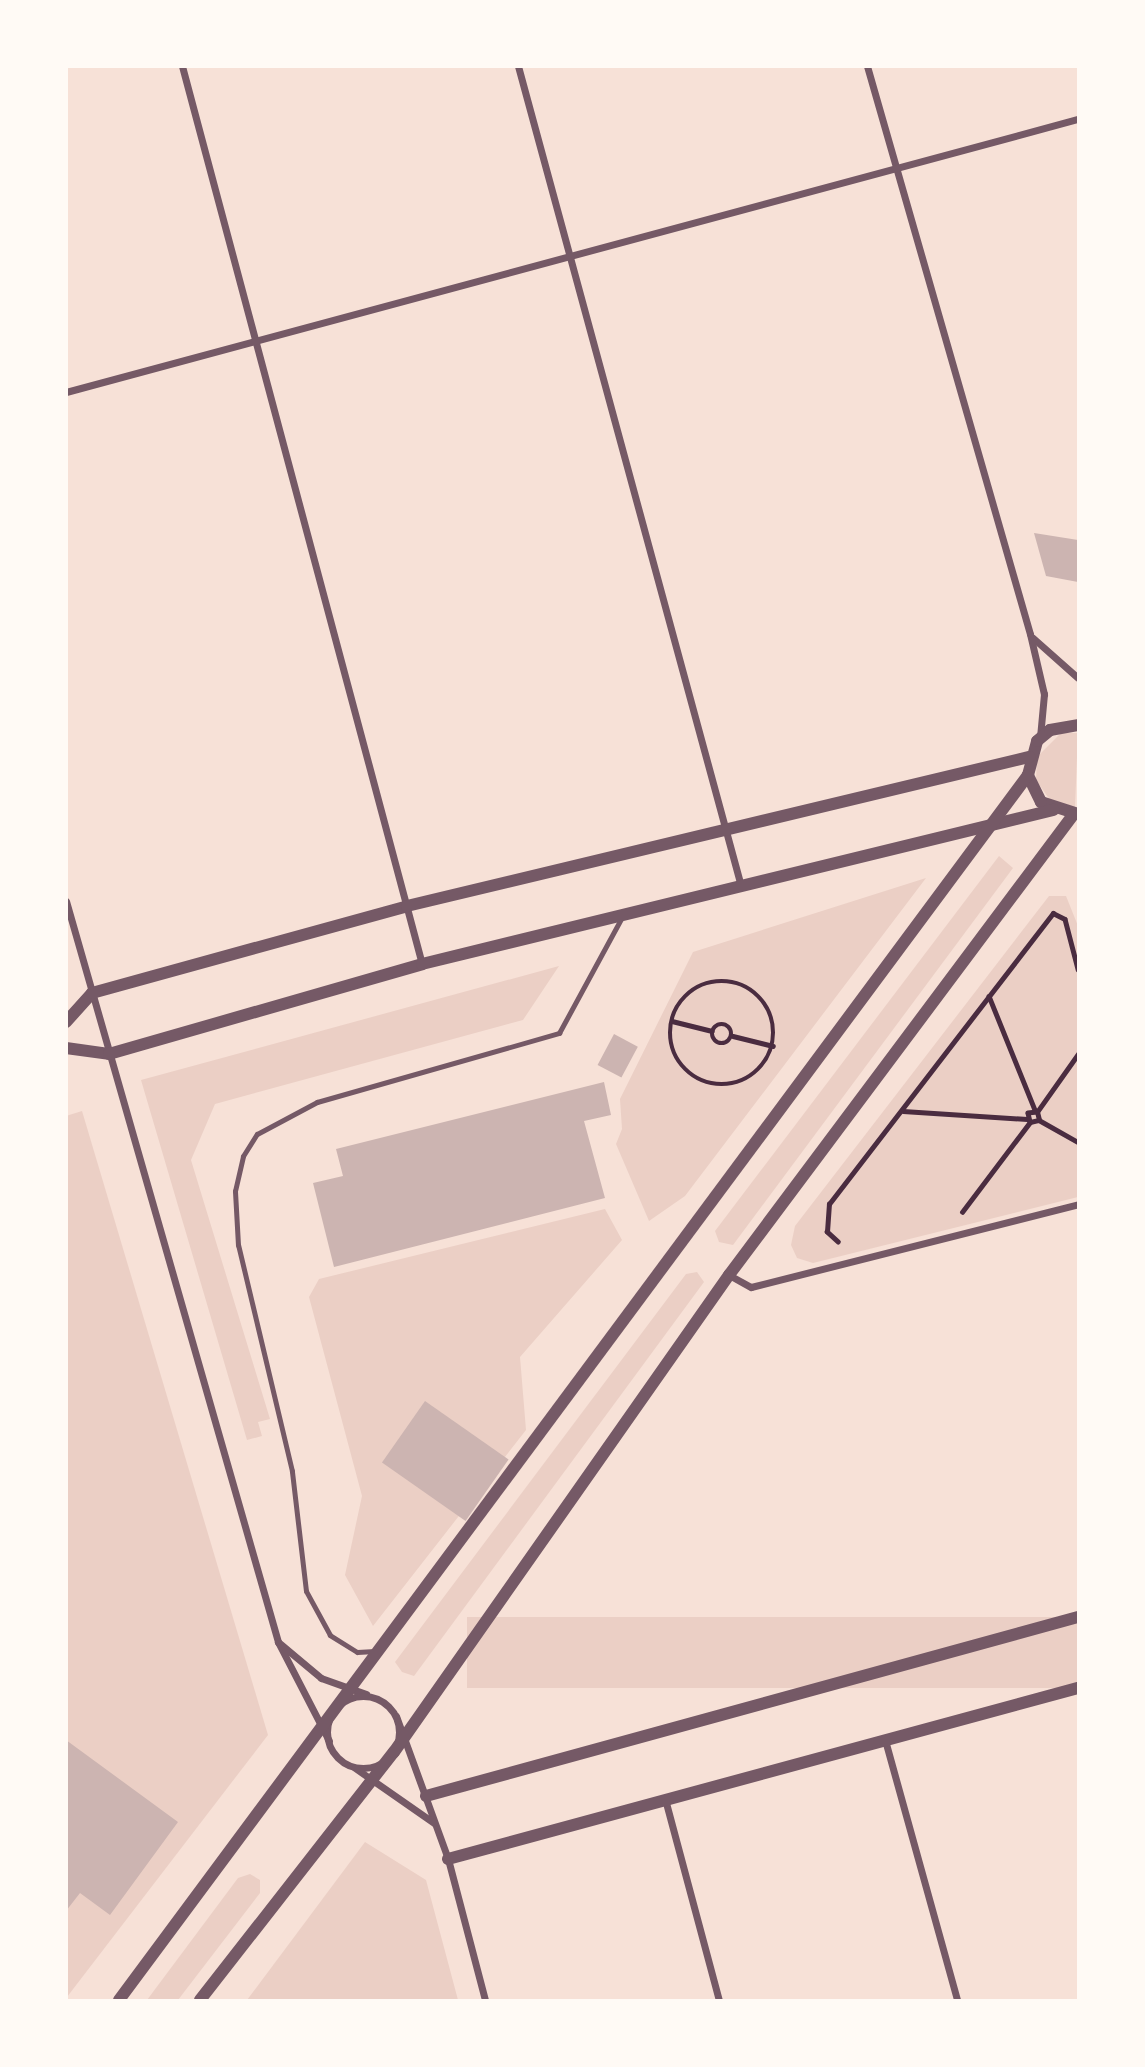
<!DOCTYPE html>
<html>
<head>
<meta charset="utf-8">
<style>
	body { margin:0 }
	#map { position:relative; width:1145px; height:2067px; overflow:hidden; background:#f7e1d7; font-family:"Source Serif 4",serif }
	div>[style] { position:absolute }
	.green>* { inset:0; background:#ebcfc5; transform-origin:0 0 }
	.building>* { inset:0; background:#ccb4b1; transform-origin:0 0 }
	.path>* { height:4.5px; margin:-2.25px; padding:0 2.25px; transform-origin:2.25px; border-radius:2.25px; background:#4a2c40 }
	.path>.ring { margin:-2.25px; padding:0; box-sizing:content-box; background:none; border:4.5px solid #4a2c40; border-radius:50% }
	.service>* { height:5px; margin:-2.5px; padding:0 2.5px; transform-origin:2.5px; border-radius:2.5px; background:#755966 }
	.minor>* { height:7px; margin:-3.5px; padding:0 3.5px; transform-origin:3.5px; border-radius:3.5px; background:#755966 }
	.minor>.ring { margin:-3.5px; padding:0; box-sizing:content-box; background:none; border:7px solid #755966; border-radius:50% }
	.tertiary>* { height:12px; margin:-6px; padding:0 6px; transform-origin:6px; border-radius:6px; background:#755966 }
	span { translate:-50% -50%; white-space:nowrap; text-align:center; line-height:1.15; -webkit-text-stroke:7px #fffaf5; paint-order:stroke }
	.frame { position:absolute; inset:0; border:68px solid #fffaf5; pointer-events:none }
</style>
</head>
<body>
<div id="map">
	<div class="green">
		<div style="clip-path:polygon(1061px 733px,1078px 733px,1075px 807px,1050px 800px,1036px 780px,1037px 757px)"></div>
		<div style="clip-path:polygon(999px 856px,1013px 868px,733px 1245px,719px 1242px,715px 1231px)"></div>
		<div style="clip-path:polygon(926px 878px,685px 1196px,649px 1221px,616px 1144px,622px 1129px,620px 1099px,693px 952px)"></div>
		<div style="clip-path:polygon(1049px 896px,1066px 896px,1078px 926px,1078px 1197px,813px 1263px,797px 1258px,791px 1245px,795px 1226px)"></div>
		<div style="clip-path:polygon(559px 966px,523px 1020px,215px 1104px,191px 1160px,270px 1419px,258px 1422px,262px 1436px,247px 1440px,141px 1080px)"></div>
		<div style="clip-path:polygon(82px 1111px,268px 1735px,67px 1997px,66px 1116px)"></div>
		<div style="clip-path:polygon(605px 1209px,622px 1240px,520px 1357px,526px 1430px,373px 1626px,345px 1575px,362px 1496px,309px 1297px,319px 1279px)"></div>
		<div style="clip-path:polygon(697px 1272px,704px 1282px,414px 1676px,402px 1672px,395px 1662px,686px 1274px)"></div>
		<div style="left:1078px;top:1617px;width:71px;height:611px;rotate:90deg"></div>
		<div style="clip-path:polygon(365px 1842px,426px 1880px,458px 2000px,247px 2000px)"></div>
		<div style="clip-path:polygon(250px 1874px,260px 1880px,260px 1893px,178px 2000px,147px 2000px,238px 1878px)"></div>
	</div>
	<div class="building">
		<div style="clip-path:polygon(1034px 533px,1078px 540px,1078px 582px,1046px 576px)"></div>
		<div style="left:614px;top:1034px;width:27px;height:35px;rotate:28deg"></div>
		<div style="clip-path:polygon(604px 1082px,611px 1115px,584px 1121px,605px 1198px,334px 1267px,313px 1183px,343px 1176px,336px 1149px)"></div>
		<div style="left:425px;top:1401px;width:102px;height:75px;rotate:35deg"></div>
		<div style="clip-path:polygon(66px 1740px,178px 1822px,110px 1915px,80px 1893px,66px 1911px)"></div>
	</div>
	<div class="path">
		<div class="ring" style="left:670px;top:981px;width:99.5px;height:99.5px"></div>
		<div style="left:989px;top:996px;width:123px;rotate:68deg"></div>
		<div style="left:672px;top:1021px;width:41px;rotate:14deg"></div>
		<div class="ring" style="left:712px;top:1024px;width:15.5px;height:15.5px"></div>
		<div style="left:733px;top:1036px;width:41px;rotate:14deg"></div>
		<div style="left:903px;top:1111px;width:124px;rotate:3.7deg"></div>
		<div style="left:1037px;top:1112px;width:71px;rotate:-54.7deg"></div>
		<div style="left:1039px;top:1120px;width:45px;rotate:29.4deg"></div>
		<div style="left:962px;top:1212px;width:113px;rotate:-52.9deg"></div>
		<div style="left:1030px;top:1122px;width:9px;rotate:-13deg"></div>
		<div style="left:1039px;top:1120px;width:8px;rotate:-104deg"></div>
		<div style="left:1037px;top:1112px;width:9px;rotate:174deg"></div>
		<div style="left:1028px;top:1113px;width:9px;rotate:77deg"></div>
		<div style="left:838px;top:1242px;width:15px;rotate:-138deg"></div>
		<div style="left:827px;top:1232px;width:28px;rotate:-86deg"></div>
		<div style="left:829px;top:1204px;width:367px;rotate:-52.4deg"></div>
		<div style="left:1053px;top:913px;width:13px;rotate:27deg"></div>
		<div style="left:1065px;top:919px;width:52px;rotate:75.4deg"></div>
	</div>
	<div class="service">
		<div style="left:375px;top:1651px;width:18px;rotate:177deg"></div>
		<div style="left:357px;top:1652px;width:32px;rotate:-148deg"></div>
		<div style="left:330px;top:1635px;width:50px;rotate:-118.6deg"></div>
		<div style="left:306px;top:1591px;width:121px;rotate:-96.7deg"></div>
		<div style="left:292px;top:1471px;width:232px;rotate:-103.4deg"></div>
		<div style="left:238px;top:1245px;width:54px;rotate:-93.2deg"></div>
		<div style="left:235px;top:1191px;width:36px;rotate:-77deg"></div>
		<div style="left:243px;top:1156px;width:26px;rotate:-58deg"></div>
		<div style="left:257px;top:1134px;width:68px;rotate:-28.1deg"></div>
		<div style="left:317px;top:1102px;width:252px;rotate:-15.9deg"></div>
		<div style="left:559px;top:1033px;width:132px;rotate:-61.5deg"></div>
	</div>
	<div class="minor">
		<div style="left:182px;top:66px;width:930px;rotate:75.04deg"></div>
		<div style="left:518px;top:66px;width:850px;rotate:74.79deg"></div>
		<div style="left:867px;top:66px;width:591px;rotate:73.99deg"></div>
		<div style="left:1030px;top:634px;width:62px;rotate:76.9deg"></div>
		<div style="left:1044px;top:694px;width:43px;rotate:95.3deg"></div>
		<div style="left:66px;top:392px;width:1048px;rotate:-15.1deg"></div>
		<div style="left:1033px;top:638px;width:60px;rotate:41.6deg"></div>
		<div style="left:66px;top:901px;width:771px;rotate:74.03deg"></div>
		<div style="left:278px;top:1642px;width:111px;rotate:62.7deg"></div>
		<div style="left:729px;top:1275px;width:25px;rotate:29deg"></div>
		<div style="left:751px;top:1287px;width:337px;rotate:-14.2deg"></div>
		<div style="left:278px;top:1642px;width:56px;rotate:39.9deg"></div>
		<div style="left:321px;top:1678px;width:48px;rotate:19.6deg"></div>
		<div class="ring" style="left:327px;top:1696px;width:65px;height:65px"></div>
		<div style="left:396px;top:1716px;width:152px;rotate:70deg"></div>
		<div style="left:448px;top:1859px;width:146px;rotate:75.3deg"></div>
		<div style="left:885px;top:1740px;width:270px;rotate:74.5deg"></div>
		<div style="left:355px;top:1768px;width:96px;rotate:34.8deg"></div>
		<div style="left:665px;top:1799px;width:208px;rotate:75deg"></div>
	</div>
	<div class="tertiary">
		<div style="left:1078px;top:814px;width:39px;rotate:-162deg"></div>
		<div style="left:1041px;top:802px;width:30px;rotate:-116deg"></div>
		<div style="left:1028px;top:775px;width:35px;rotate:-75deg"></div>
		<div style="left:1037px;top:741px;width:17px;rotate:-40deg"></div>
		<div style="left:1050px;top:730px;width:28px;rotate:-10deg"></div>
		<div style="left:66px;top:1022px;width:39px;rotate:-48deg"></div>
		<div style="left:92px;top:993px;width:327px;rotate:-15.4deg"></div>
		<div style="left:407px;top:906px;width:640px;rotate:-13.47deg"></div>
		<div style="left:66px;top:1048px;width:43px;rotate:7.9deg"></div>
		<div style="left:109px;top:1054px;width:326px;rotate:-16deg"></div>
		<div style="left:422px;top:964px;width:650px;rotate:-13.72deg"></div>
		<div style="left:426px;top:1796px;width:676px;rotate:-15.35deg"></div>
		<div style="left:448px;top:1859px;width:653px;rotate:-15.19deg"></div>
		<div style="left:119px;top:2000px;width:1525px;rotate:-53.42deg"></div>
		<div style="left:200px;top:2000px;width:315px;rotate:-52deg"></div>
		<div style="left:394px;top:1752px;width:583px;rotate:-54.92deg"></div>
		<div style="left:729px;top:1275px;width:574px;rotate:-53.21deg"></div>
	</div>
	<div class="frame"></div>
</div>
</body>
</html>
